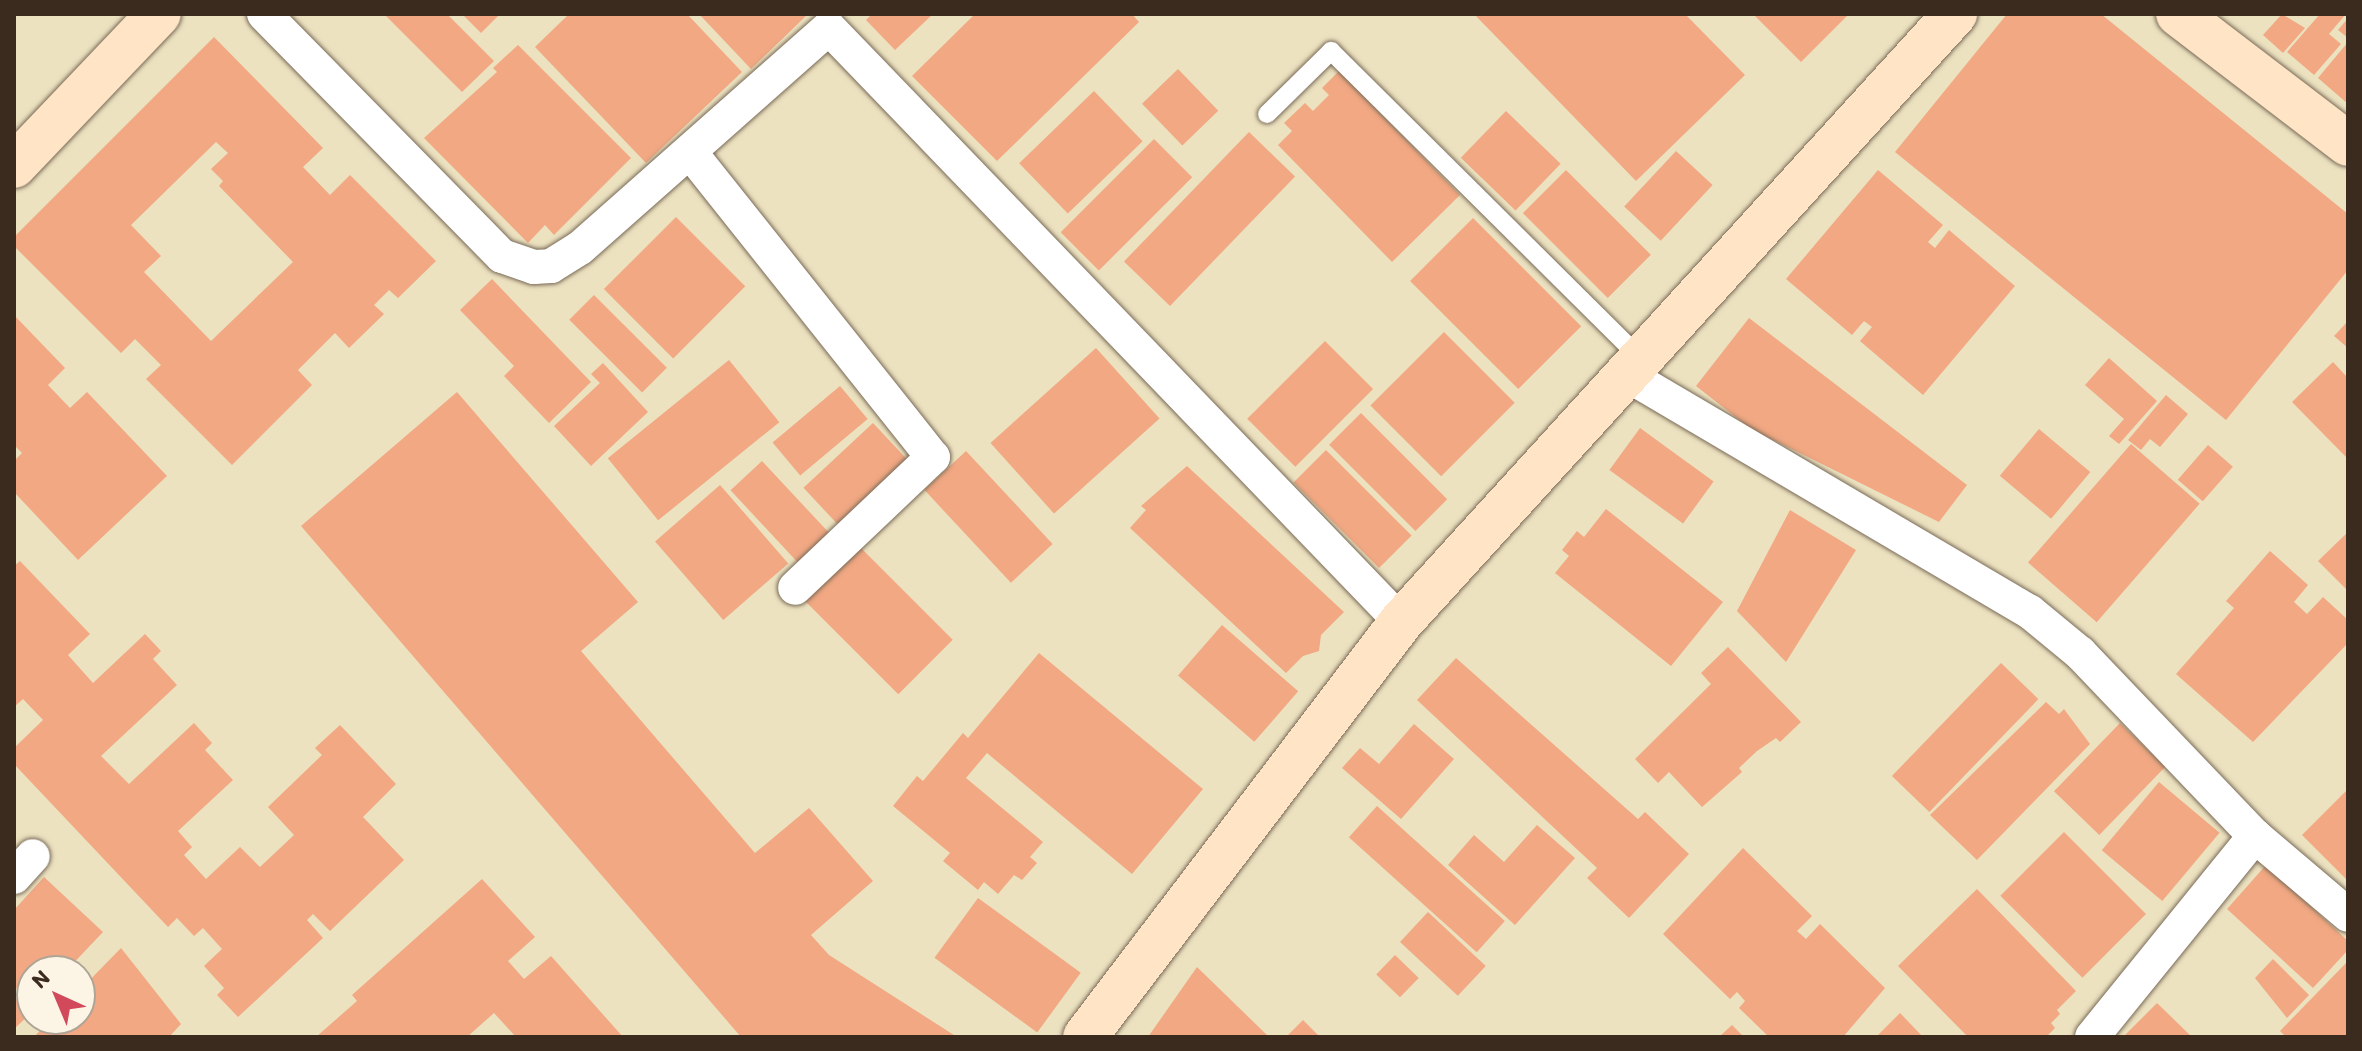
<!DOCTYPE html>
<html>
<head>
<meta charset="utf-8">
<style>
	body { margin:0 }
	#map { position:relative; width:2362px; height:1051px; overflow:hidden; background:#ece2c0; font-family:Itim,sans-serif }
	div>[style] { position:absolute }
	.building>* { inset:0; background:#f1a883; transform-origin:0 0 }
	.roads { filter:drop-shadow(0 0 2px #796a57) drop-shadow(0 0 2px #796a57) }
	.lane>* { height:18px; margin:-9px; padding:0 9px; transform-origin:9px; border-radius:9px; background:#fff }
	.street>* { height:34px; margin:-17px; padding:0 17px; transform-origin:17px; border-radius:17px; background:#fff }
	.secondary>* { height:44px; margin:-22px; padding:0 22px; transform-origin:22px; border-radius:22px; background:#ffe4c6 }
	span { translate:-50% -50%; white-space:nowrap; text-align:center; line-height:1.15; -webkit-text-stroke:7px #fcf5e5; paint-order:stroke }
	.frame { position:absolute; inset:0; border:16px solid #3b2a1e; pointer-events:none }
	.north { position:absolute; left:16px; top:955px; width:80px; height:80px; box-sizing:border-box; background:#fcf5e5; border:2px solid #afa495; border-radius:50%; rotate:316deg; font-size:22px; font-weight:700; line-height:32px; text-align:center; color:#3b2a1e }
	.north::after { content:''; display:block; margin:auto; width:28px; height:36px; background:#d1495b; clip-path:polygon(50% 0,100% 100%,50% 72%,0 100%) }
</style>
</head>
<body>
<div id="map">
	<div class="building">
		<div style="clip-path:polygon(384px 14px,447px 14px,494px 61px,462px 92px)"></div>
		<div style="clip-path:polygon(462px 14px,500px 14px,481px 33px)"></div>
		<div style="clip-path:polygon(569px 14px,687px 14px,742px 72px,646px 163px,535px 47px)"></div>
		<div style="clip-path:polygon(699px 14px,808px 14px,751px 69px)"></div>
		<div style="clip-path:polygon(872px 14px,933px 14px,895px 50px,866px 20px)"></div>
		<div style="clip-path:polygon(975px 14px,1132px 14px,1139px 22px,997px 161px,912px 76px)"></div>
		<div style="clip-path:polygon(1474px 14px,1685px 14px,1745px 75px,1636px 181px)"></div>
		<div style="clip-path:polygon(1753px 14px,1849px 14px,1801px 62px)"></div>
		<div style="clip-path:polygon(2007px 14px,2101px 14px,2348px 214px,2348px 270px,2226px 420px,1895px 152px)"></div>
		<div style="clip-path:polygon(2282px 14px,2305px 28px,2283px 53px,2263px 35px)"></div>
		<div style="clip-path:polygon(2320px 14px,2346px 14px,2329px 34px,2341px 44px,2314px 75px,2287px 52px)"></div>
		<div style="clip-path:polygon(2348px 18px,2348px 38px,2338px 30px)"></div>
		<div style="clip-path:polygon(evenodd,214px 37px,323px 148px,303px 167px,330px 195px,350px 175px,436px 261px,398px 298px,389px 290px,374px 305px,384px 314px,349px 348px,335px 333px,298px 370px,312px 385px,232px 465px,146px 379px,161px 365px,135px 339px,121px 353px,14px 246px,14px 237px,214px 37px,216px 142px,228px 153px,211px 169px,223px 181px,219px 186px,293px 262px,211px 341px,144px 272px,161px 256px,131px 225px,216px 142px)"></div>
		<div style="clip-path:polygon(2348px 42px,2348px 104px,2318px 78px)"></div>
		<div style="clip-path:polygon(518px 45px,631px 158px,554px 235px,545px 225px,528px 243px,424px 138px,497px 72px,493px 68px)"></div>
		<div style="left:1178px;top:69px;width:58px;height:50px;rotate:46deg"></div>
		<div style="clip-path:polygon(1339px 71px,1460px 195px,1392px 262px,1278px 145px,1292px 131px,1284px 123px,1305px 103px,1313px 111px,1329px 95px,1322px 88px)"></div>
		<div style="left:1094px;top:91px;width:70px;height:104px;rotate:46deg"></div>
		<div style="left:1506px;top:111px;width:76px;height:65px;rotate:44deg"></div>
		<div style="left:1249px;top:132px;width:64px;height:180px;rotate:44deg"></div>
		<div style="left:1154px;top:139px;width:54px;height:132px;rotate:45deg"></div>
		<div style="left:1676px;top:151px;width:50px;height:76px;rotate:43deg"></div>
		<div style="left:1566px;top:170px;width:120px;height:61px;rotate:45deg"></div>
		<div style="clip-path:polygon(1878px 170px,1943px 225px,1928px 242px,1935px 248px,1949px 230px,2015px 286px,1923px 395px,1860px 341px,1872px 327px,1864px 321px,1852px 335px,1786px 279px)"></div>
		<div style="left:676px;top:217px;width:98px;height:102px;rotate:45deg"></div>
		<div style="left:1473px;top:218px;width:153px;height:89px;rotate:45deg"></div>
		<div style="clip-path:polygon(492px 279px,591px 382px,549px 423px,504px 376px,514px 366px,460px 310px)"></div>
		<div style="left:594px;top:295px;width:103px;height:35px;rotate:45deg"></div>
		<div style="clip-path:polygon(14px 315px,65px 368px,48px 385px,70px 408px,87px 392px,167px 476px,78px 560px,14px 492px,14px 461px,22px 453px,14px 445px)"></div>
		<div style="clip-path:polygon(1749px 318px,1967px 485px,1939px 522px,1751px 429px,1696px 386px)"></div>
		<div style="clip-path:polygon(2348px 321px,2348px 348px,2334px 336px)"></div>
		<div style="left:1444px;top:332px;width:100px;height:104px;rotate:45deg"></div>
		<div style="left:1325px;top:341px;width:68px;height:110px;rotate:45deg"></div>
		<div style="left:1096px;top:348px;width:95px;height:142px;rotate:48deg"></div>
		<div style="clip-path:polygon(2109px 358px,2157px 401px,2119px 444px,2109px 436px,2124px 419px,2085px 385px)"></div>
		<div style="left:729px;top:360px;width:80px;height:156px;rotate:51deg"></div>
		<div style="clip-path:polygon(2333px 362px,2348px 378px,2348px 459px,2292px 402px)"></div>
		<div style="clip-path:polygon(603px 363px,648px 412px,591px 466px,554px 426px,600px 383px,591px 374px)"></div>
		<div style="left:840px;top:386px;width:43px;height:88px;rotate:50deg"></div>
		<div style="clip-path:polygon(457px 392px,638px 602px,581px 651px,755px 853px,809px 808px,873px 881px,811px 935px,829px 955px,957px 1037px,741px 1037px,301px 526px)"></div>
		<div style="clip-path:polygon(2166px 395px,2188px 414px,2160px 447px,2150px 439px,2141px 450px,2128px 440px)"></div>
		<div style="left:1361px;top:413px;width:122px;height:45px;rotate:45deg"></div>
		<div style="left:873px;top:423px;width:50px;height:95px;rotate:47deg"></div>
		<div style="left:1640px;top:428px;width:91px;height:52px;rotate:36deg"></div>
		<div style="left:2039px;top:429px;width:67px;height:61px;rotate:40deg"></div>
		<div style="left:2131px;top:444px;width:91px;height:157px;rotate:41deg"></div>
		<div style="left:2208px;top:445px;width:33px;height:46px;rotate:41deg"></div>
		<div style="left:1326px;top:450px;width:121px;height:46px;rotate:45deg"></div>
		<div style="left:966px;top:451px;width:127px;height:57px;rotate:47deg"></div>
		<div style="left:762px;top:461px;width:103px;height:43px;rotate:47deg"></div>
		<div style="clip-path:polygon(1187px 466px,1344px 612px,1321px 635px,1319px 651px,1303px 656px,1286px 673px,1130px 528px,1146px 510px,1141px 506px)"></div>
		<div style="left:720px;top:485px;width:104px;height:86px;rotate:49deg"></div>
		<div style="clip-path:polygon(1606px 509px,1723px 602px,1671px 666px,1555px 573px,1569px 556px,1562px 550px,1577px 531px,1584px 537px)"></div>
		<div style="clip-path:polygon(1790px 510px,1856px 550px,1786px 662px,1737px 611px)"></div>
		<div style="clip-path:polygon(2348px 532px,2348px 591px,2318px 561px)"></div>
		<div style="left:858px;top:545px;width:134px;height:77px;rotate:45deg"></div>
		<div style="clip-path:polygon(2270px 551px,2308px 585px,2294px 602px,2307px 614px,2323px 597px,2348px 620px,2348px 643px,2253px 742px,2176px 674px,2234px 608px,2226px 601px)"></div>
		<div style="clip-path:polygon(20px 561px,90px 634px,68px 655px,93px 683px,145px 634px,161px 651px,153px 659px,177px 685px,101px 756px,129px 784px,194px 723px,212px 743px,205px 750px,233px 780px,178px 831px,192px 847px,184px 855px,206px 879px,240px 847px,260px 867px,294px 835px,268px 807px,322px 755px,315px 748px,340px 725px,396px 784px,363px 817px,404px 860px,330px 931px,313px 914px,307px 920px,323px 938px,238px 1017px,217px 995px,224px 988px,204px 966px,222px 949px,203px 928px,194px 936px,177px 918px,168px 927px,14px 764px,14px 748px,43px 720px,23px 699px,14px 707px,14px 566px)"></div>
		<div style="left:1222px;top:625px;width:101px;height:67px;rotate:41deg"></div>
		<div style="clip-path:polygon(1728px 647px,1801px 722px,1780px 742px,1776px 738px,1757px 751px,1739px 768px,1742px 772px,1702px 807px,1669px 772px,1658px 783px,1635px 759px,1711px 684px,1701px 673px)"></div>
		<div style="clip-path:polygon(1039px 653px,1203px 789px,1132px 874px,987px 753px,966px 778px,1043px 842px,1030px 857px,1037px 863px,1022px 880px,1014px 875px,998px 894px,984px 882px,978px 890px,943px 861px,950px 853px,893px 806px,917px 776px,923px 781px,963px 733px,968px 738px)"></div>
		<div style="clip-path:polygon(1456px 658px,1638px 819px,1645px 812px,1689px 854px,1629px 918px,1587px 878px,1597px 868px,1417px 700px)"></div>
		<div style="left:2001px;top:663px;width:52px;height:157px;rotate:44deg"></div>
		<div style="clip-path:polygon(2046px 702px,2059px 714px,2064px 709px,2090px 744px,1977px 860px,1930px 815px)"></div>
		<div style="left:2120px;top:723px;width:63px;height:95px;rotate:44deg"></div>
		<div style="clip-path:polygon(1414px 724px,1454px 759px,1401px 819px,1342px 768px,1360px 748px,1379px 764px)"></div>
		<div style="left:2159px;top:782px;width:79px;height:89px;rotate:40deg"></div>
		<div style="clip-path:polygon(2348px 789px,2348px 881px,2302px 835px)"></div>
		<div style="left:1377px;top:806px;width:172px;height:42px;rotate:42deg"></div>
		<div style="clip-path:polygon(1537px 825px,1575px 858px,1515px 925px,1448px 865px,1474px 835px,1504px 862px)"></div>
		<div style="left:2064px;top:832px;width:116px;height:90px;rotate:45deg"></div>
		<div style="clip-path:polygon(1743px 848px,1812px 916px,1797px 931px,1806px 939px,1820px 924px,1885px 988px,1843px 1037px,1769px 1037px,1739px 1008px,1745px 1001px,1737px 992px,1730px 999px,1663px 934px)"></div>
		<div style="clip-path:polygon(2266px 865px,2348px 941px,2348px 950px,2313px 988px,2227px 909px)"></div>
		<div style="clip-path:polygon(44px 877px,103px 932px,66px 971px,32px 971px,32px 1003px,14px 986px,14px 910px)"></div>
		<div style="clip-path:polygon(482px 879px,535px 937px,508px 961px,524px 979px,551px 956px,623px 1037px,516px 1037px,494px 1013px,467px 1037px,316px 1037px,357px 1001px,352px 995px)"></div>
		<div style="clip-path:polygon(1977px 889px,2076px 991px,2057px 1010px,2060px 1014px,2051px 1023px,2055px 1028px,2046px 1037px,1968px 1037px,1898px 966px)"></div>
		<div style="left:978px;top:898px;width:127px;height:74px;rotate:36deg"></div>
		<div style="left:1428px;top:912px;width:79px;height:41px;rotate:43deg"></div>
		<div style="clip-path:polygon(121px 948px,181px 1024px,169px 1037px,34px 1037px,51px 1019px,80px 1019px,80px 990px)"></div>
		<div style="left:1395px;top:955px;width:33px;height:27px;rotate:44deg"></div>
		<div style="clip-path:polygon(2273px 959px,2309px 995px,2287px 1018px,2255px 978px)"></div>
		<div style="clip-path:polygon(2348px 961px,2348px 1037px,2286px 1037px,2280px 1031px)"></div>
		<div style="clip-path:polygon(1197px 967px,1269px 1037px,1148px 1037px)"></div>
		<div style="clip-path:polygon(14px 996px,31px 1013px,14px 1029px)"></div>
		<div style="clip-path:polygon(2157px 1003px,2192px 1037px,2123px 1037px)"></div>
		<div style="clip-path:polygon(1900px 1013px,1923px 1037px,1876px 1037px)"></div>
		<div style="clip-path:polygon(1303px 1020px,1320px 1037px,1286px 1037px)"></div>
		<div style="clip-path:polygon(1732px 1025px,1744px 1037px,1719px 1037px)"></div>
	</div>
	<div class="roads">
		<div class="lane">
			<div style="left:1267px;top:114px;width:90px;rotate:-44.5deg"></div>
			<div style="left:1331px;top:51px;width:434px;rotate:44.8deg"></div>
		</div>
		<div class="street">
			<div style="left:264px;top:14px;width:339px;rotate:45.5deg"></div>
			<div style="left:502px;top:256px;width:34px;rotate:19deg"></div>
			<div style="left:534px;top:267px;width:17px;rotate:-3deg"></div>
			<div style="left:551px;top:266px;width:34px;rotate:-32deg"></div>
			<div style="left:580px;top:248px;width:332px;rotate:-41.5deg"></div>
			<div style="left:829px;top:28px;width:825px;rotate:46.08deg"></div>
			<div style="left:690px;top:152px;width:390px;rotate:51.5deg"></div>
			<div style="left:933px;top:457px;width:190px;rotate:136.5deg"></div>
			<div style="left:1624px;top:373px;width:471px;rotate:30.5deg"></div>
			<div style="left:2030px;top:612px;width:65px;rotate:39.4deg"></div>
			<div style="left:2080px;top:653px;width:253px;rotate:46.3deg"></div>
			<div style="left:2255px;top:836px;width:122px;rotate:40.3deg"></div>
			<div style="left:14px;top:877px;width:28px;rotate:-48deg"></div>
			<div style="left:2092px;top:1037px;width:259px;rotate:-51deg"></div>
		</div>
		<div class="secondary">
			<div style="left:2178px;top:14px;width:214px;rotate:37.4deg"></div>
			<div style="left:14px;top:166px;width:210px;rotate:-46.4deg"></div>
			<div style="left:1085px;top:1037px;width:522px;rotate:-52.71deg"></div>
			<div style="left:1401px;top:622px;width:823px;rotate:-47.66deg"></div>
		</div>
	</div>
	<div class="frame"></div>
	<div class="north">N</div>
</div>
</body>
</html>
